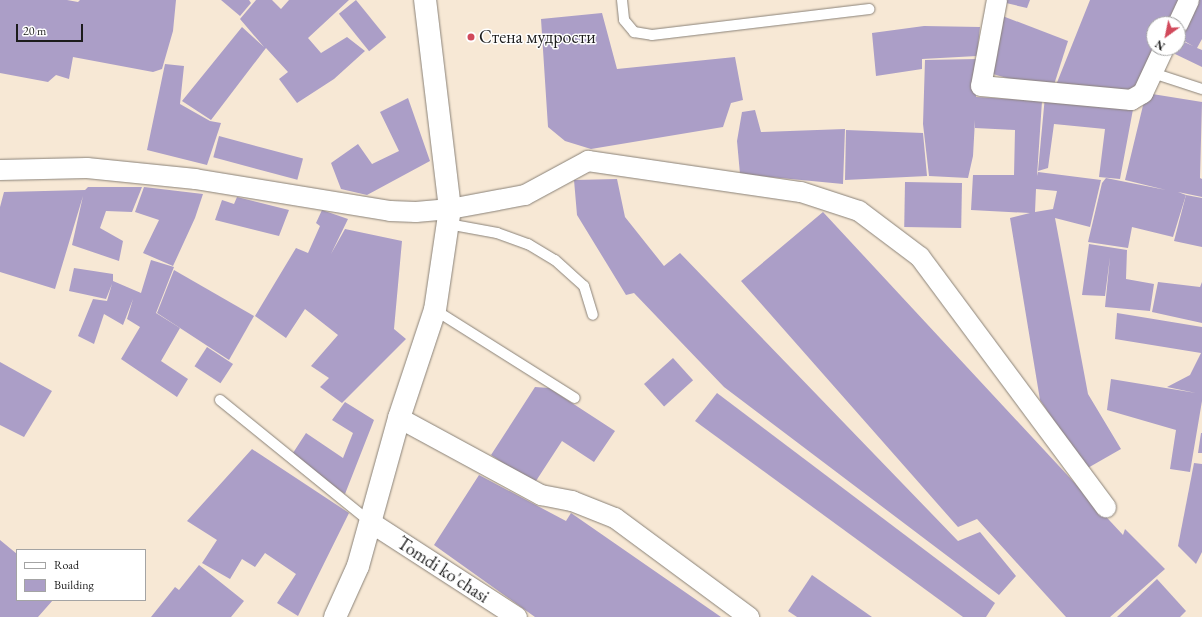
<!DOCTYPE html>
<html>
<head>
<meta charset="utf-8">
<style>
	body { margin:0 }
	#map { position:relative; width:1202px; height:617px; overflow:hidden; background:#f7e8d5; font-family:"EB Garamond",serif }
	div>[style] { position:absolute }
	.building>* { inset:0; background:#ab9ec7; transform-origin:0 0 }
	.roads { filter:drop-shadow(0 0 1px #8a8278) drop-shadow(0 0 1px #8a8278) }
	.service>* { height:10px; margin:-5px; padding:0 5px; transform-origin:5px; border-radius:5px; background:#fff }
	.minor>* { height:20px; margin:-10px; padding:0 10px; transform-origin:10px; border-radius:10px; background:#fff }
	.secondary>* { height:22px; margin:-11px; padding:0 11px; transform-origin:11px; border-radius:11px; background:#fff }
	.dots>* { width:11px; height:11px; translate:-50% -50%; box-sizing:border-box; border:2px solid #fff; border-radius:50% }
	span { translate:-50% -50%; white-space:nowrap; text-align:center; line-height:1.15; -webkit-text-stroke:3px #fff; paint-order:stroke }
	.poi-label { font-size:18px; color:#1c1c1c }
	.left { translate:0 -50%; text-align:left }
	.street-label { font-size:18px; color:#1c1c1c }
	.legend { position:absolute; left:16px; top:549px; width:130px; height:52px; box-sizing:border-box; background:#fff; border:1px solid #a4a4a4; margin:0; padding:5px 7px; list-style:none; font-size:12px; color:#1c1c1c }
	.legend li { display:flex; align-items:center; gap:8px; height:20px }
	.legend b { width:20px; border:1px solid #a4a4a4 }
	.north { position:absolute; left:1146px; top:16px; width:40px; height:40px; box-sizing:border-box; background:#fff; border:1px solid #a4a4a4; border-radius:50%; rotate:213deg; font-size:11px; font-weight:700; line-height:16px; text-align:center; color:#1c1c1c }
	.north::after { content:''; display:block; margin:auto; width:14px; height:18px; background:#d1495b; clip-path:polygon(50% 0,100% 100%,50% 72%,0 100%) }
	.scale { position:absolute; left:16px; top:24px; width:67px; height:18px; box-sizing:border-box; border:2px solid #1c1c1c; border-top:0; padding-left:5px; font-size:12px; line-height:14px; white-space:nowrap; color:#1c1c1c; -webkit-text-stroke:3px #fff; paint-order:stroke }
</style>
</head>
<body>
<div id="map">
	<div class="building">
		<div style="clip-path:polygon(0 0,67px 0,78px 2px,80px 0,176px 0,173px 31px,162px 69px,153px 72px,73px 57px,69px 79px,56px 75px,48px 82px,0 73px)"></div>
		<div style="clip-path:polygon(221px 0,249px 0,251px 3px,240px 16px)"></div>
		<div style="clip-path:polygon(256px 0,272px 0,281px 9px,289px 0,349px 0,308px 38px,321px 53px,347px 37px,365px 51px,334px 79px,297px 103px,279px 79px,288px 72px,266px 48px,211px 120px,182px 101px,242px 27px,264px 47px,240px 19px)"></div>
		<div style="left:356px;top:0;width:48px;height:22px;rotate:51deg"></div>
		<div style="clip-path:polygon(1007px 0,1030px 0,1027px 8px,1006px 3px)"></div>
		<div style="clip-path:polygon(1090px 0,1185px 0,1177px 24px,1154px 24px,1154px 48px,1143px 93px,1056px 85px)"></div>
		<div style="clip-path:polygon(1199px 0,1202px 0,1202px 39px,1197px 48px,1202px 50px,1202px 67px,1175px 54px,1180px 40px,1193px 46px,1179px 38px)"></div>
		<div style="clip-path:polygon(602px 13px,617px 69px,735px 57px,743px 100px,731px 103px,723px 127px,591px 149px,565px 141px,548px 127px,541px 19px)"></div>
		<div style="clip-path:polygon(1000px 15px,1068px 41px,1052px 91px,986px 72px)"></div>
		<div style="clip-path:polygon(924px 26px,980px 27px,977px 56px,922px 59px,922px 69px,876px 76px,872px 33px)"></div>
		<div style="clip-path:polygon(evenodd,978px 59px,976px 97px,1042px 101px,1037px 176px,1038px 172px,1101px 180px,1090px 227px,1055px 218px,1088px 394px,1121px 449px,1086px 469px,1040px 400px,1010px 218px,1030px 213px,971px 210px,973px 175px,1014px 175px,1015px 130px,975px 128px,975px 120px,973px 156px,968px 178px,929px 176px,923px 124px,925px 60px,978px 59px,1036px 189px,1057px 191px,1053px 209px,1035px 212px,1036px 189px)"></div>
		<div style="clip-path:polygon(165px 64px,184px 66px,180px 104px,210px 121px,221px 123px,207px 165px,147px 150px)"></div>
		<div style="clip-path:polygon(1146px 93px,1202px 102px,1200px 178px,1202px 179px,1202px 197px,1178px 192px,1186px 195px,1173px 237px,1132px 227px,1128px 248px,1088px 242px,1102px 183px,1106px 178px,1166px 190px,1125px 180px)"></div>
		<div style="clip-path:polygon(1045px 96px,1134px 104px,1120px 179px,1099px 177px,1105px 129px,1054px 124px,1048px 168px,1038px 171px)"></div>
		<div style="clip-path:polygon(408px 98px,430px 161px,367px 195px,341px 189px,331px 163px,358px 144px,372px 164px,399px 151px,380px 112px)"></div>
		<div style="clip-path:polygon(755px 110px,761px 132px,845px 129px,843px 184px,740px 174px,737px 141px,742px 112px)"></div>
		<div style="clip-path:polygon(846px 130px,923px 133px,927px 176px,845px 180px)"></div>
		<div style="left:219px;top:136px;width:87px;height:22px;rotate:15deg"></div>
		<div style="clip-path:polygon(617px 179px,625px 217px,664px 266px,680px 253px,958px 541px,980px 532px,1016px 576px,999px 595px,724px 387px,634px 293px,626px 295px,577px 215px,574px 180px)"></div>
		<div style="left:905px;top:182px;width:57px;height:45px;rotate:1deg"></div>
		<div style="clip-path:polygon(88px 187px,142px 187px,132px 212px,106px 211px,100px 228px,123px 241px,119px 261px,72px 245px,83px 196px,55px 289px,0 272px,0 207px,4px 192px,85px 190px)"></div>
		<div style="clip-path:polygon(144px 187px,203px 194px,195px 218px,173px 266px,143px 253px,159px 220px,135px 212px)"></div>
		<div style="clip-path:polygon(1186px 195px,1202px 198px,1202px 247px,1174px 241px)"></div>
		<div style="clip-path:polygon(237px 197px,289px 210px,279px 236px,215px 220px,222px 200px,234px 204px)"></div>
		<div style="clip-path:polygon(322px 210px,348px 219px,331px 254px,345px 229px,402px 241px,394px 329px,406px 339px,342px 403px,320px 387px,329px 378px,311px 366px,338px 335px,305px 309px,286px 338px,255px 316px,296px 248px,308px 253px,320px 226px,316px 223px)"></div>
		<div style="clip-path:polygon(823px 212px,1123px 535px,1125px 529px,1165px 569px,1110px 617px,1066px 617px,977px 519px,958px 527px,741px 281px)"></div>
		<div style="clip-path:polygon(1089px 244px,1127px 250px,1126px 279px,1154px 284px,1150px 311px,1105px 307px,1110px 257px,1105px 296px,1082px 295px)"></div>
		<div style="clip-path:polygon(151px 260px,174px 267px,156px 313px,180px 328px,161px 361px,188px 379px,177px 397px,121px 359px,140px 327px,127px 319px,133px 299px,123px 325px,104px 314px,94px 344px,78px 336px,93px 299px,107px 301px,112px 284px,106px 299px,69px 291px,74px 268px,113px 274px,113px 281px,141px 293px)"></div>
		<div style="clip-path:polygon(174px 270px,254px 316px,229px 360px,157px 313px)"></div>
		<div style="clip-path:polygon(1158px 282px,1200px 287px,1202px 282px,1202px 323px,1152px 312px)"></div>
		<div style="clip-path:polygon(1117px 313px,1202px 327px,1202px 401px,1190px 472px,1170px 469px,1176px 430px,1107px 410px,1111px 379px,1196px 393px,1167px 387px,1190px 375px,1201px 353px,1115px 339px)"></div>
		<div style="left:207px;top:347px;width:31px;height:23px;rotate:33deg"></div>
		<div style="left:673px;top:358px;width:30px;height:39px;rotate:48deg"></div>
		<div style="clip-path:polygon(0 362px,52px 391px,24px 437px,0 425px)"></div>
		<div style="clip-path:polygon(535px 387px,549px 388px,615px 431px,594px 462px,562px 441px,534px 484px,491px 455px)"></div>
		<div style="clip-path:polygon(717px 393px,995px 603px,986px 617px,963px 617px,695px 421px)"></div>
		<div style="clip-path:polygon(345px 402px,374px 420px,345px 494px,291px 456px,306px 433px,343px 458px,353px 433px,332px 420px)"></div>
		<div style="clip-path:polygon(1201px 433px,1202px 433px,1202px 453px,1198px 453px)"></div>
		<div style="clip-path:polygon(252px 449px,349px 513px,298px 616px,277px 603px,296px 574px,265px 553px,255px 567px,242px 559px,230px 579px,202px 563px,217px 540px,187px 521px)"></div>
		<div style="clip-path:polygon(1194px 463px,1202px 464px,1202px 552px,1196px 564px,1178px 546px)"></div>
		<div style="clip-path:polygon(479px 475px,566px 521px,571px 513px,721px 617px,535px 617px,434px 545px)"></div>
		<div style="clip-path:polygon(0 540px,17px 554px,17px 600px,53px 600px,38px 617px,0 617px)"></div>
		<div style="clip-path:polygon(199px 565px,244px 601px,231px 617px,151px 617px,175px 587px,179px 590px)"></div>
		<div style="clip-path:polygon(812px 575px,872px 617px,797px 617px,788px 611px)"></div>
		<div style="clip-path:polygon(1157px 579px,1186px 611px,1180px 617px,1117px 617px)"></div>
	</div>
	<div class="roads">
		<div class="service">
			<div style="left:622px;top:0;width:20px;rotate:84deg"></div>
			<div style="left:624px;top:20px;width:16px;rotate:50deg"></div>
			<div style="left:634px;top:32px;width:18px;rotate:9deg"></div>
			<div style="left:652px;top:35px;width:219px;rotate:-6.8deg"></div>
			<div style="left:1153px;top:73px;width:52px;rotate:18.1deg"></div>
			<div style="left:448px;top:224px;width:50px;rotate:10.4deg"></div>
			<div style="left:497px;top:233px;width:33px;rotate:20deg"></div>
			<div style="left:528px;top:244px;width:31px;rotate:31deg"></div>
			<div style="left:555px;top:260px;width:39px;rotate:42deg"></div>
			<div style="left:584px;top:286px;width:30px;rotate:73deg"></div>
			<div style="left:435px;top:310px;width:165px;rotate:32.2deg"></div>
			<div style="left:220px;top:400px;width:193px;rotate:39.1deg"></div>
		</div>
		<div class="minor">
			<div style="left:997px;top:0;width:87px;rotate:100.5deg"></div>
			<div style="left:981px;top:86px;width:151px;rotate:5.3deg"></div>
			<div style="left:1131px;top:100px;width:14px;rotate:-30deg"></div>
			<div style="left:1143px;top:93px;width:50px;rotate:-65deg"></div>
			<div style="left:1178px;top:24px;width:26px;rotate:-65deg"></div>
			<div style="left:0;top:170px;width:87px;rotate:-1.3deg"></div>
			<div style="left:87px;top:168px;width:109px;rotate:5.8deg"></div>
			<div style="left:195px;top:179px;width:198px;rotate:9.3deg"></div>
			<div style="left:390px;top:211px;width:26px;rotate:2deg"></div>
			<div style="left:416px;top:212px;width:34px;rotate:-5deg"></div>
			<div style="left:450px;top:209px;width:76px;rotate:-10.6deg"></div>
			<div style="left:525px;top:195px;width:72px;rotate:-28.4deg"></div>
			<div style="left:588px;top:161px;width:215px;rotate:8.3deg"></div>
			<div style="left:801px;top:192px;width:61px;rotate:18.1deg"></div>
			<div style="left:859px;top:211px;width:76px;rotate:37deg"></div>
			<div style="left:920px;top:257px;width:312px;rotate:53.4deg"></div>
			<div style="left:399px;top:418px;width:162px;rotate:28.5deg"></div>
			<div style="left:541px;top:495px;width:32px;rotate:11deg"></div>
			<div style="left:572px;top:501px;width:46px;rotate:21.6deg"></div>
			<div style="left:615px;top:518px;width:167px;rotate:36.5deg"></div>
			<div style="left:370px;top:522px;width:175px;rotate:32.9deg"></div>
		</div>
		<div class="secondary">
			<div style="left:335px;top:617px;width:56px;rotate:-65.7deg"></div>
			<div style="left:358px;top:566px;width:154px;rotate:-74.5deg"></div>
			<div style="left:399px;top:418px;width:114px;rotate:-71.6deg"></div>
			<div style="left:435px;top:310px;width:102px;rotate:-81.6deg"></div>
			<div style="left:450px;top:209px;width:210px;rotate:-96.8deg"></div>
		</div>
	</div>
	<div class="dots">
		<div style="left:471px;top:37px;background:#d1495b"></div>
	</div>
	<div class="poi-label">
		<span class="left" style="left:479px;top:37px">Стена мудрости</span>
	</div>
	<div class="street-label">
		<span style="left:443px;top:570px;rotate:33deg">Tomdi ko'chasi</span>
	</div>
	<ul class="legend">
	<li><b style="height:5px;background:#fff"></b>Road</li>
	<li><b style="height:11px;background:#ab9ec7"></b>Building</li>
	</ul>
	<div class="north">N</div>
	<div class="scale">20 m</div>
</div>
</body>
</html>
